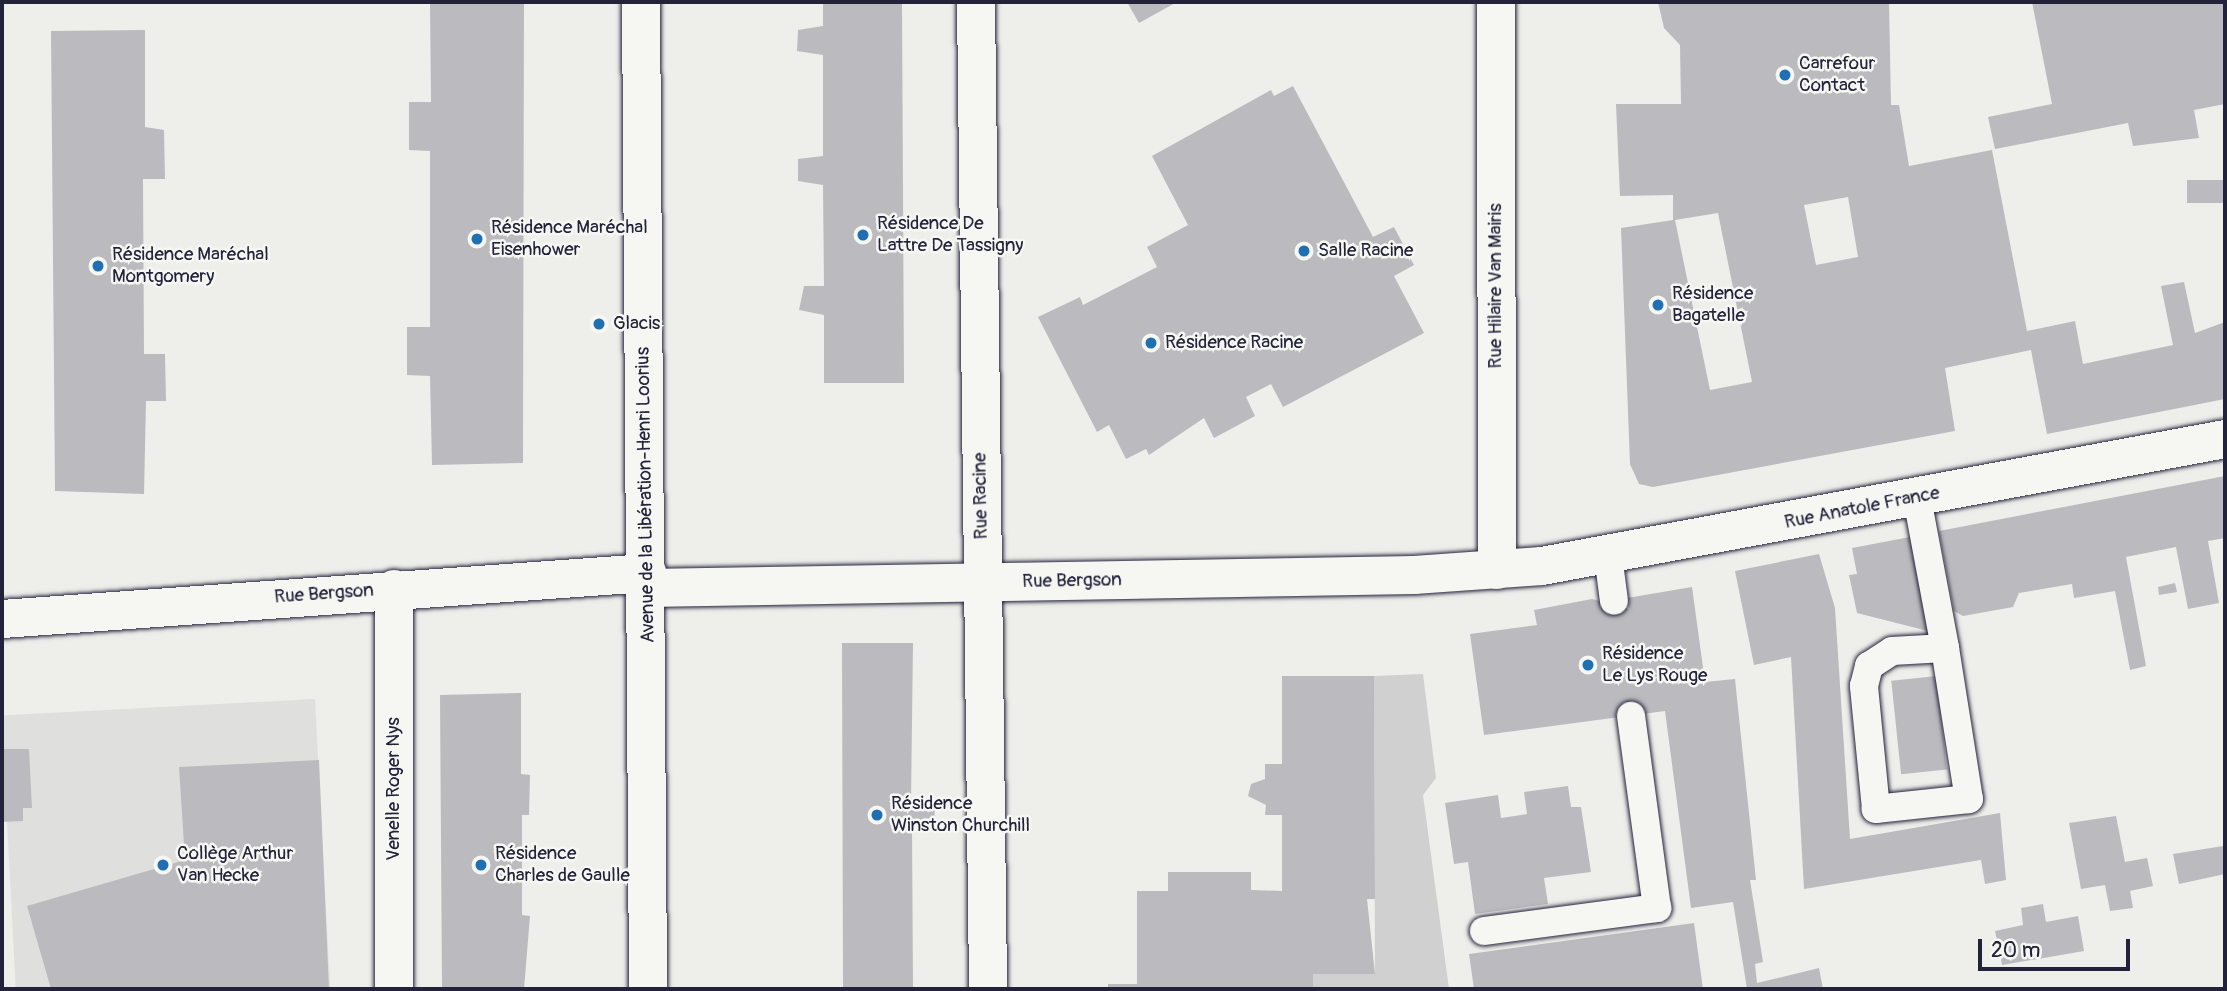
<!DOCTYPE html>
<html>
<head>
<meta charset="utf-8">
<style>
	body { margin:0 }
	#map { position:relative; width:2227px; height:991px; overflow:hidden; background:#eeeeeb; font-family:Pangolin,sans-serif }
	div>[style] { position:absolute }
	.built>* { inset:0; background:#dfdfde; transform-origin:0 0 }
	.green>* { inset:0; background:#d0d0d1 }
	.building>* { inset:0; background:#bbbbbf; transform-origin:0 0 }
	.roads { filter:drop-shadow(0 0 2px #22223b) drop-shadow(0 0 2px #22223b) }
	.lane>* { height:28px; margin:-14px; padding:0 14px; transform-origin:14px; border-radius:14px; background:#f6f6f2 }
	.street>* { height:38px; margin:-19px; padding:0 19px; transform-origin:19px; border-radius:19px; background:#f6f6f2 }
	.secondary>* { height:38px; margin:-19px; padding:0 19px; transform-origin:19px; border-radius:19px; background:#f6f6f2 }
	.dots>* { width:19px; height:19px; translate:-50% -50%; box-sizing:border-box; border:4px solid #f6f6f2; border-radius:50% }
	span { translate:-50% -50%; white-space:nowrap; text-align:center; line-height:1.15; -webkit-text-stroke:5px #f6f6f2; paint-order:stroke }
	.poi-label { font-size:19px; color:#22223b }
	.left { translate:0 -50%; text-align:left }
	.street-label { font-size:19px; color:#22223b }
	.frame { position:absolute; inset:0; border:4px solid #22223b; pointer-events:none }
	.scale { position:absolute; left:1978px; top:939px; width:152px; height:32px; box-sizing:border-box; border:4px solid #22223b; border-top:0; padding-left:9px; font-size:21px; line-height:24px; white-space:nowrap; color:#22223b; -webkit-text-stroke:5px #f6f6f2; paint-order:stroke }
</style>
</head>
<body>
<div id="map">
	<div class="built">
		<div style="left:315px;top:699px;width:290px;height:314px;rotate:87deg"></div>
	</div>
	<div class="green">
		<div style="clip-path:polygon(1423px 674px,1436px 778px,1423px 795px,1449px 989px,1297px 989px,1313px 989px,1313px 974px,1375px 974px,1374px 676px)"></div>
	</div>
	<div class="building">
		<div style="clip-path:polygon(823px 2px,902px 2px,904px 383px,824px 383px,824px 315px,799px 310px,804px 286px,824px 286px,823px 185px,798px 181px,798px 159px,823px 156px,823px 55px,797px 51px,798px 30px,823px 26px)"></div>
		<div style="clip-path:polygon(1127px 2px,1177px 2px,1139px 23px)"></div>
		<div style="clip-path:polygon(evenodd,1658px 2px,1889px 2px,1891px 105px,1899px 105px,1909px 166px,1992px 150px,2027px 331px,2075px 321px,2083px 364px,2173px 345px,2161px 286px,2184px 282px,2195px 333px,2225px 322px,2225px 399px,2047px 434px,2031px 350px,1945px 368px,1955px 431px,1653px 487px,1639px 484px,1630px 464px,1621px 228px,1673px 220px,1673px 195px,1620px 196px,1616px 104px,1681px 104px,1680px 45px,1664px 28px,1658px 2px,1848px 197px,1858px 257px,1816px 265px,1804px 205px,1848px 197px,1658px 2px,1718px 213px,1752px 382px,1710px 390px,1675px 220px,1718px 213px)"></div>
		<div style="clip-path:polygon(2032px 2px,2225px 2px,2225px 104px,2194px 110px,2199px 138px,2133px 146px,2128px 123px,1995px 149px,1988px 117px,2052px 104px)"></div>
		<div style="clip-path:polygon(430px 3px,524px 4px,523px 463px,432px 465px,430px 376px,407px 375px,407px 327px,430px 327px,430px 151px,409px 150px,409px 102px,431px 102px)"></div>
		<div style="clip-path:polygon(145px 30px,145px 127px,164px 130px,165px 179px,143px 179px,144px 354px,165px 354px,166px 401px,146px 401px,144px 494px,55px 491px,51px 31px)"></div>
		<div style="clip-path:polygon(1293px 86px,1373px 237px,1394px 227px,1414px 265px,1394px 276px,1424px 333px,1283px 407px,1271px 384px,1246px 397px,1255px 416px,1214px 438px,1204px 418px,1149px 455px,1146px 449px,1126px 459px,1109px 425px,1097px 432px,1038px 317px,1080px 297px,1083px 305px,1157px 267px,1147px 247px,1188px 225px,1152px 156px,1271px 90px,1274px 96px)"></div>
		<div style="left:2225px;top:180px;width:23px;height:38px;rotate:90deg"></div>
		<div style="clip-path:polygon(2225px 476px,2225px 538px,2208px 541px,2219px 603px,2188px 609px,2176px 547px,2126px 557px,2146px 666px,2130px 670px,2115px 591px,2074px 598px,2072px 584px,2019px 593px,2013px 607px,1963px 616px,1954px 611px,1939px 531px)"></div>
		<div style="clip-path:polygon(1910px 537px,1928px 631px,1857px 613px,1849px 575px,1857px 574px,1852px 548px)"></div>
		<div style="clip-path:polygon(1819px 554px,1835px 608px,1850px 839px,2000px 813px,2006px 880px,1985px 884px,1981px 860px,1804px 889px,1791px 657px,1754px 665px,1735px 571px)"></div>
		<div style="clip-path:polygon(2175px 583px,2177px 592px,2159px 595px,2158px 587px)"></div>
		<div style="clip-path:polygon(1692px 587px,1705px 682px,1735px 679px,1756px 880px,1750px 880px,1763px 962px,1755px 964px,1757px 983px,1819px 968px,1823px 989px,1747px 989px,1733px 902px,1691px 908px,1665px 711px,1484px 735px,1470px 634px,1537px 625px,1534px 610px,1592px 599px,1629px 609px,1627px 598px)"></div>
		<div style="clip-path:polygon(842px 643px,913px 643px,911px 802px,935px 801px,934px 828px,912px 829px,913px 989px,843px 989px)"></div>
		<div style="clip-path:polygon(1282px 676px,1374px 676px,1375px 899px,1367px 899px,1375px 974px,1313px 974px,1313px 989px,1108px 989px,1108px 984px,1137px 984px,1137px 891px,1168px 891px,1168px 872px,1251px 872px,1251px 890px,1282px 891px,1282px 815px,1265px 815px,1266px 805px,1248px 796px,1251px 784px,1265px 779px,1265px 764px,1282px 764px)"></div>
		<div style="left:1937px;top:676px;width:94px;height:46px;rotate:84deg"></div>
		<div style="clip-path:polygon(521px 693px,521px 774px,530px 775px,529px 815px,522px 815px,522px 915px,530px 916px,524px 989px,442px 989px,440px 695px)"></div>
		<div style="clip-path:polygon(2px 749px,29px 749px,32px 808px,23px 808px,23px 821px,2px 822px)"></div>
		<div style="clip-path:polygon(319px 760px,329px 989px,51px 989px,27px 906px,185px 860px,179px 767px)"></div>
		<div style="clip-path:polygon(1568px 786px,1571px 807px,1581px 807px,1591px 872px,1544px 878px,1548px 904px,1475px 914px,1468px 862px,1454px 864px,1445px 803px,1498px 795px,1501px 818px,1527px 814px,1524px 792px)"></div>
		<div style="clip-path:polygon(2116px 816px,2125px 862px,2147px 858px,2153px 886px,2130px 891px,2133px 908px,2110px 911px,2105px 885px,2081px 889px,2069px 823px)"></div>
		<div style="clip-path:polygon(2223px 846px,2225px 874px,2179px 884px,2173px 854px)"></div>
		<div style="clip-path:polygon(2043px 904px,2046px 922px,2078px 916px,2084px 951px,2002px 965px,1995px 931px,2023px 925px,2021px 908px)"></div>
		<div style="clip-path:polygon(1694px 923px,1703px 989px,1474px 989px,1469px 954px)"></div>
	</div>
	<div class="roads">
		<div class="lane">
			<div style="left:1917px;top:498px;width:153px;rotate:79.4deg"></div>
			<div style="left:1945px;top:648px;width:153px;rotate:81deg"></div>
			<div style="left:1969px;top:799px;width:94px;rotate:173.9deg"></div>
			<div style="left:1876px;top:809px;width:124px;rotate:-95.6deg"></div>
			<div style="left:1864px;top:686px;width:21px;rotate:-76deg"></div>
			<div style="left:1869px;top:666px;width:27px;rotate:-33deg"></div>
			<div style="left:1892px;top:651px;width:53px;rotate:-3.2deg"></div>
			<div style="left:1608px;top:555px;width:46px;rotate:82.6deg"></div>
			<div style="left:1484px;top:931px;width:175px;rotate:-7.6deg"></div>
			<div style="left:1657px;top:908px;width:194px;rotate:-97.7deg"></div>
		</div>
		<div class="street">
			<div style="left:976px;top:2px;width:987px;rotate:89.3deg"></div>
			<div style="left:1496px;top:2px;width:568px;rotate:89.9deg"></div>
			<div style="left:647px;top:588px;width:767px;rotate:-0.97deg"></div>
			<div style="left:1414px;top:575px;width:128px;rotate:-4deg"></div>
			<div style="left:1542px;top:566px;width:695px;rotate:-10.53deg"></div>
			<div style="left:2px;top:619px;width:647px;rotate:-4.08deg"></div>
			<div style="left:394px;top:989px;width:400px;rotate:-90deg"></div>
		</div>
		<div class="secondary">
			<div style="left:641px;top:2px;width:987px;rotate:89.59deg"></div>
		</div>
	</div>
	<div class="dots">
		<div style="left:1785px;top:75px;background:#1f6fb2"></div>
		<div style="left:863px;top:235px;background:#1f6fb2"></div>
		<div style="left:477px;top:239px;background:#1f6fb2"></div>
		<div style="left:1304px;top:251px;background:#1f6fb2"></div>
		<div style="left:98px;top:266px;background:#1f6fb2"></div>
		<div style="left:1658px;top:305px;background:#1f6fb2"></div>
		<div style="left:599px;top:324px;background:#1f6fb2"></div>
		<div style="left:1151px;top:343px;background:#1f6fb2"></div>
		<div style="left:1588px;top:665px;background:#1f6fb2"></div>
		<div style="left:877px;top:815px;background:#1f6fb2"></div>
		<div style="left:163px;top:865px;background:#1f6fb2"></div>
		<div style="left:481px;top:865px;background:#1f6fb2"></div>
	</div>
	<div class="poi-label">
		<span class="left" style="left:1799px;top:75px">Carrefour<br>Contact</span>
		<span class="left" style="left:877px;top:235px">Résidence De<br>Lattre De Tassigny</span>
		<span class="left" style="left:491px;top:239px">Résidence Maréchal<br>Eisenhower</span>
		<span class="left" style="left:1318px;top:251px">Salle Racine</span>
		<span class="left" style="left:112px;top:266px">Résidence Maréchal<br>Montgomery</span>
		<span class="left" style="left:1672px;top:305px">Résidence<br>Bagatelle</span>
		<span class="left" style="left:613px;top:324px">Glacis</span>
		<span class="left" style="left:1165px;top:343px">Résidence Racine</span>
		<span class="left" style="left:1602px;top:665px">Résidence<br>Le Lys Rouge</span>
		<span class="left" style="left:891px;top:815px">Résidence<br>Winston Churchill</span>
		<span class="left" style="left:177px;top:865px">Collège Arthur<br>Van Hecke</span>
		<span class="left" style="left:495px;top:865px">Résidence<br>Charles de Gaulle</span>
	</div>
	<div class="street-label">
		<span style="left:1496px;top:286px;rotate:-90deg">Rue Hilaire Van Mairis</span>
		<span style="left:646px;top:495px;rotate:-91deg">Avenue de la Libération-Henri Loorius</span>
		<span style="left:981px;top:496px;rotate:-91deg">Rue Racine</span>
		<span style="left:1862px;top:508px;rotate:-11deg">Rue Anatole France</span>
		<span style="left:1072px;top:581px;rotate:-1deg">Rue Bergson</span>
		<span style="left:324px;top:594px;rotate:-4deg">Rue Bergson</span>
		<span style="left:394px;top:789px;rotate:-90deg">Venelle Roger Nys</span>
	</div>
	<div class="frame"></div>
	<div class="scale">20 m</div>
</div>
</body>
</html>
